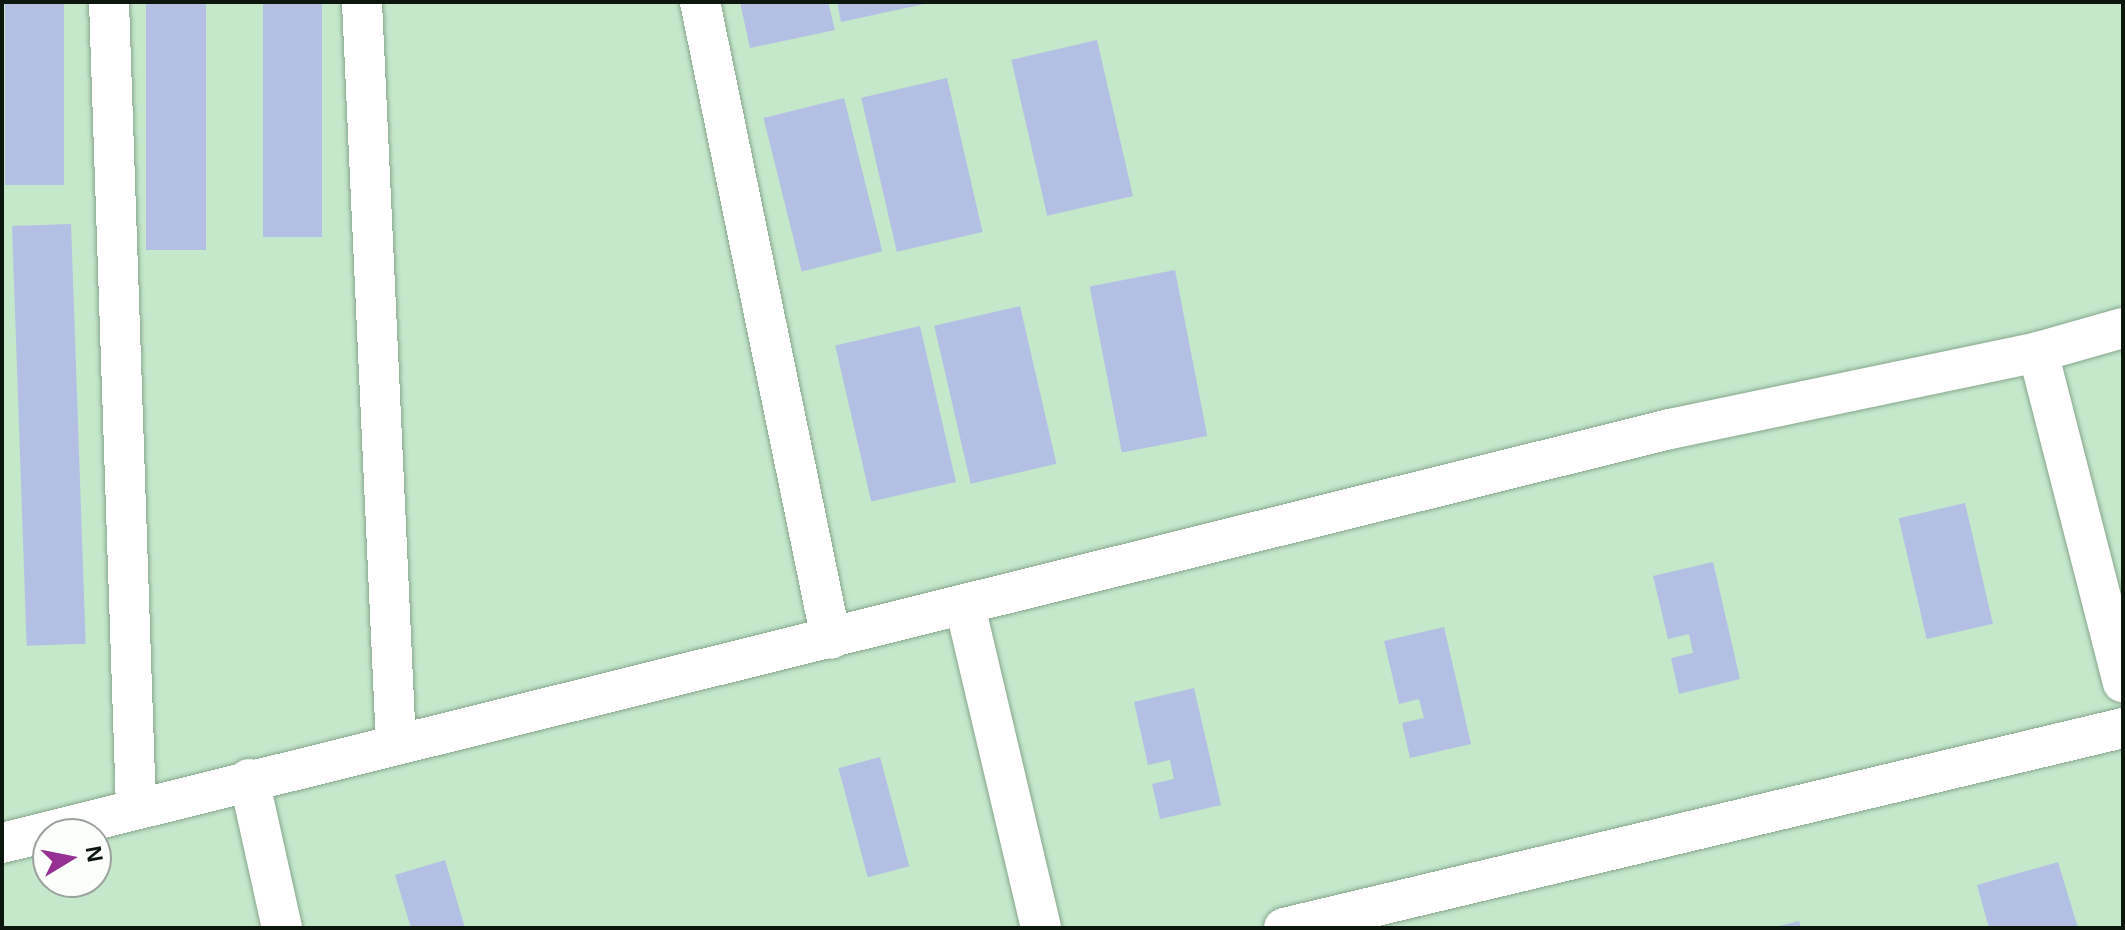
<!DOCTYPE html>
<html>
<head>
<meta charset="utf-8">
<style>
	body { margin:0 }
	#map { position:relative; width:2125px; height:930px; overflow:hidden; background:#c5e7ca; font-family:Helvetica,sans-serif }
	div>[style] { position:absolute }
	.building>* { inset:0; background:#b3c0e3; transform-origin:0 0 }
	.roads { filter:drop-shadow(0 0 2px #86a68b) drop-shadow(0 0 2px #86a68b) }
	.minor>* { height:40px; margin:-20px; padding:0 20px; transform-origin:20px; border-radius:20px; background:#fff }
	span { translate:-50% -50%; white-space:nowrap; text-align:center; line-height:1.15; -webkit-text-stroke:8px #fbfefb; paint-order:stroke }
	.frame { position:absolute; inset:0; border:4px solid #0b170d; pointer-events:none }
	.north { position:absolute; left:32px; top:818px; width:80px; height:80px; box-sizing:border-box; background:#fbfefb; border:2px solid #9ba29c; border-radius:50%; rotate:80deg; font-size:22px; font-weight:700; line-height:32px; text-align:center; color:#0b170d }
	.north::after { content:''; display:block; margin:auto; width:28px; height:36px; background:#973094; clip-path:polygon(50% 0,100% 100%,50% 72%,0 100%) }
</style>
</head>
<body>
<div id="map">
	<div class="building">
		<div style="left:5px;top:2px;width:59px;height:183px"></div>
		<div style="left:146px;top:2px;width:60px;height:248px"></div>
		<div style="left:263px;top:2px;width:59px;height:235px"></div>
		<div style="clip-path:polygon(740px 2px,828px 2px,835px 30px,750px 48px)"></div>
		<div style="clip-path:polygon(837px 2px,929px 2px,929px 3px,841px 22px)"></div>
		<div style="left:1097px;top:40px;width:160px;height:88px;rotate:77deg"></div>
		<div style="left:947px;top:78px;width:158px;height:88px;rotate:77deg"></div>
		<div style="left:844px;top:98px;width:158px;height:83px;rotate:76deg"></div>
		<div style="left:71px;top:224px;width:420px;height:59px;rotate:88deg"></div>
		<div style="left:1175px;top:270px;width:169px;height:87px;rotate:79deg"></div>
		<div style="left:1020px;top:306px;width:162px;height:88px;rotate:77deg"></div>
		<div style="left:920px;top:326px;width:160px;height:87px;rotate:77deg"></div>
		<div style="left:1965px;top:503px;width:124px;height:68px;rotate:77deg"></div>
		<div style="clip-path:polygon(1713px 562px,1740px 679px,1679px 694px,1671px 658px,1693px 653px,1689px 634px,1668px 639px,1653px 576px)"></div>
		<div style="clip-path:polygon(1444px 627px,1471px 744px,1410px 758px,1402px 723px,1424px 718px,1419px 699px,1399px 704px,1384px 641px)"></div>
		<div style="clip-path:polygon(1194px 688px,1221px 805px,1160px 819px,1152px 784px,1174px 779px,1170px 760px,1148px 765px,1134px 702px)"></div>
		<div style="left:880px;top:757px;width:113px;height:43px;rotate:75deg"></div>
		<div style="clip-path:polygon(445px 860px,465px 928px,411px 928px,395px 875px)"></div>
		<div style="clip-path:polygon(2058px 862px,2078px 928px,1989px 928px,1977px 885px)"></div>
		<div style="clip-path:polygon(1799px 921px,1801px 928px,1775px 928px,1775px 927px)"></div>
	</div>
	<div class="roads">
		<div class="minor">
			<div style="left:109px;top:2px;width:807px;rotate:88.08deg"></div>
			<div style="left:362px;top:2px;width:743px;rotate:87.38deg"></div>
			<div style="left:700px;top:2px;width:650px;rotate:78.38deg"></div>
			<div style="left:2038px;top:352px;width:341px;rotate:75.6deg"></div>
			<div style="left:965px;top:606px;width:331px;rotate:76.7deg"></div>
			<div style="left:249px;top:779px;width:153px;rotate:77.5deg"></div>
			<div style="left:2px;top:843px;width:1719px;rotate:-13.94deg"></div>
			<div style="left:1670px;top:429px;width:376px;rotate:-11.8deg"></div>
			<div style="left:2038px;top:352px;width:88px;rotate:-15.8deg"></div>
			<div style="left:1284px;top:928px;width:863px;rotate:-13.41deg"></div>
		</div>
	</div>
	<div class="frame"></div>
	<div class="north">N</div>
</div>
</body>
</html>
